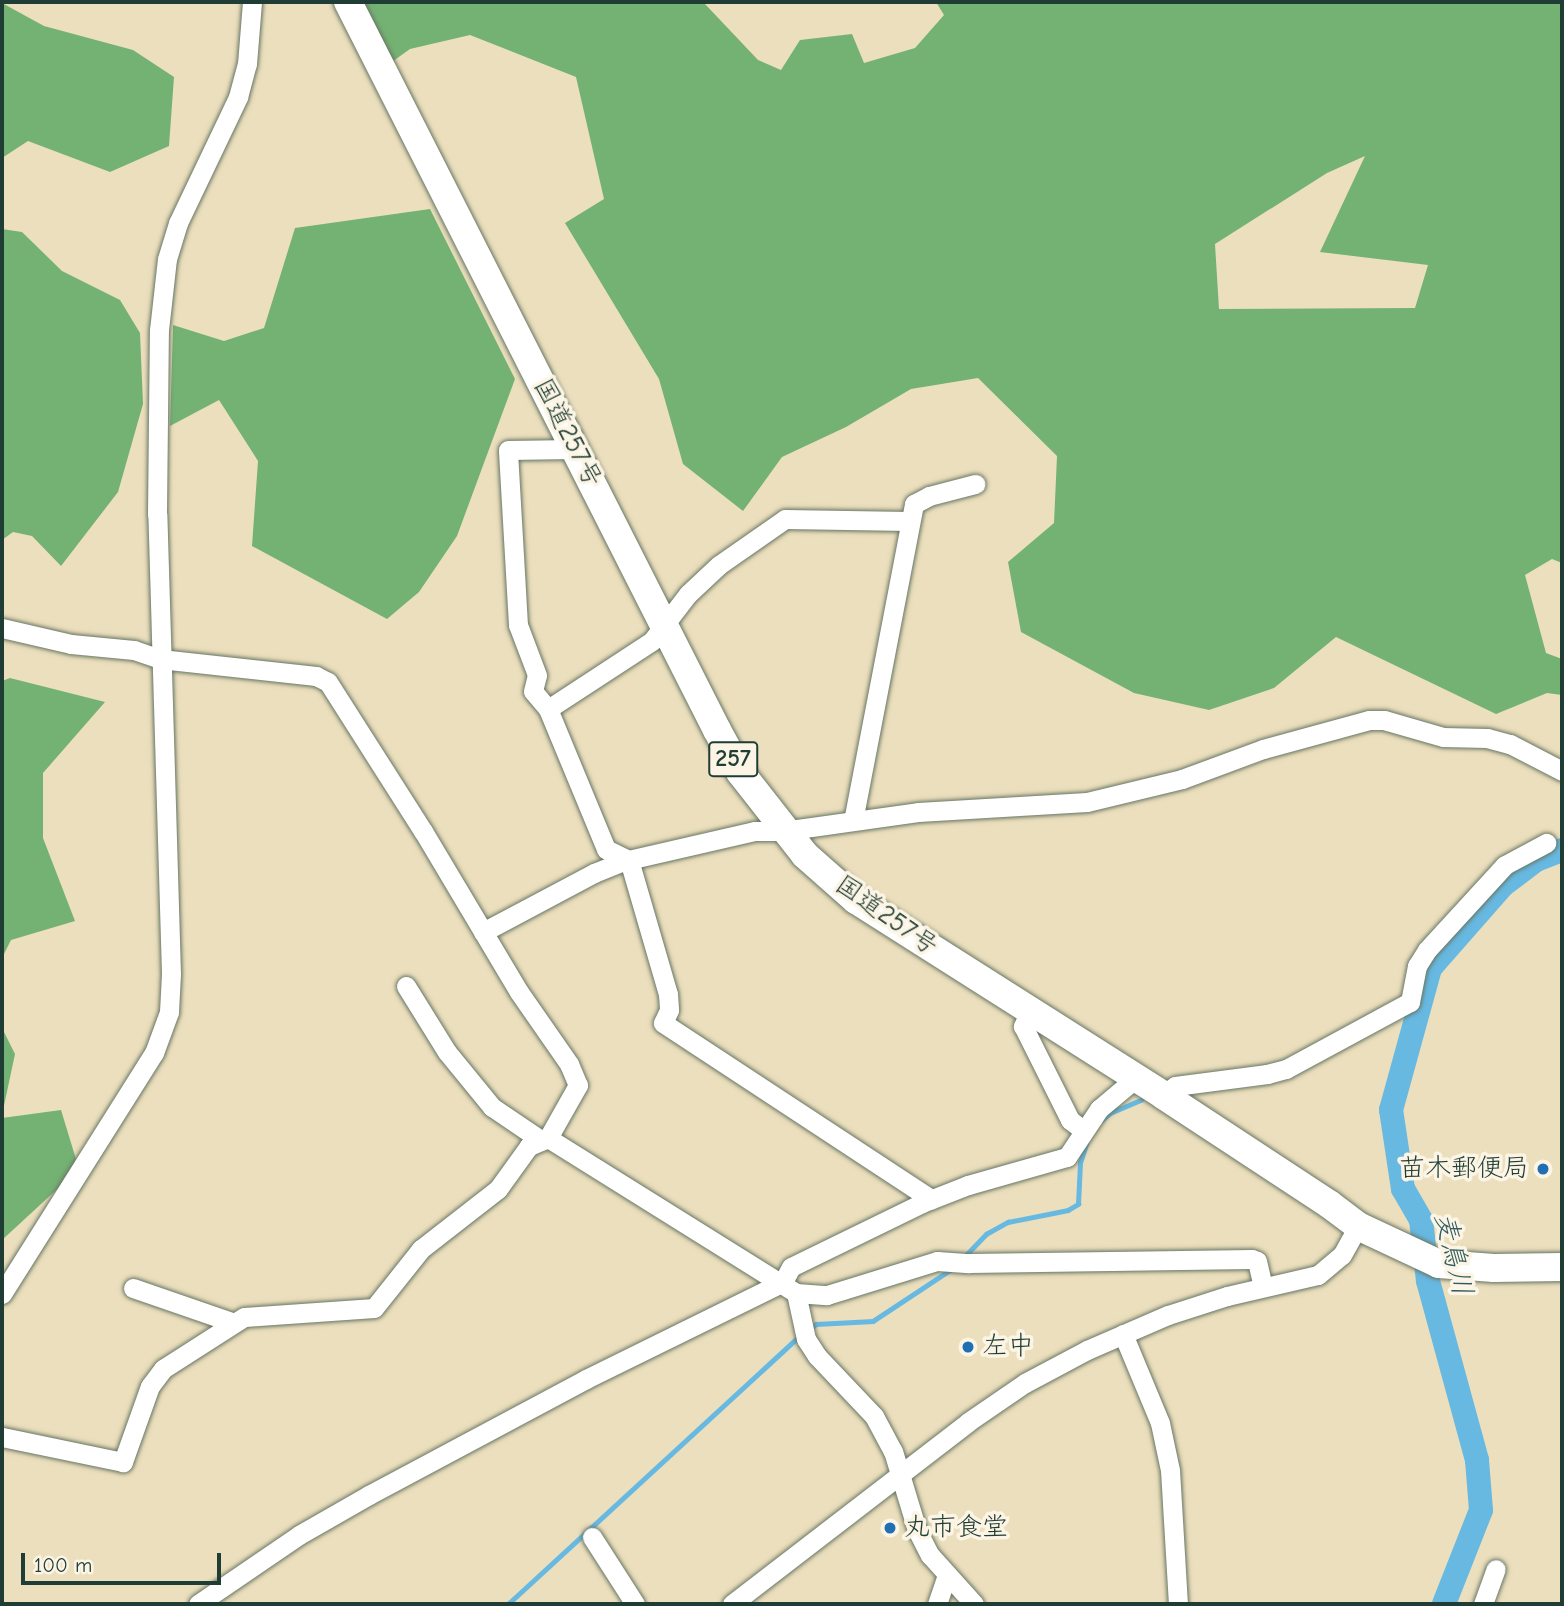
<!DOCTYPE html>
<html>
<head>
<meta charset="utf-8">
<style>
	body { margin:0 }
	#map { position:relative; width:1564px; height:1606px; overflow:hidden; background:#ecdfbd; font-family:"Comic Neue","Klee One",sans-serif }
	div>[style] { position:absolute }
	.forest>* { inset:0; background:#74b273 }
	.stream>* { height:4.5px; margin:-2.25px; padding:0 2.25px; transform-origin:2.25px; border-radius:2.25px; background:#67b9e2 }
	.river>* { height:24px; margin:-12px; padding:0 12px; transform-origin:12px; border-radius:12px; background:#67b9e2 }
	.roads { filter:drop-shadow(0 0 2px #677664) drop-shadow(0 0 2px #677664) }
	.minor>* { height:19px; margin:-9.5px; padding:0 9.5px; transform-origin:9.5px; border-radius:9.5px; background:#fff }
	.highway>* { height:28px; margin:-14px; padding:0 14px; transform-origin:14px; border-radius:14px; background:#fff }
	.dots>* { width:19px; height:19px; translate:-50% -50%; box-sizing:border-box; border:4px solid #fcf5e5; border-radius:50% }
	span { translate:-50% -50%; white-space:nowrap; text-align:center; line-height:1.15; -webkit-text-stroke:7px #fcf5e5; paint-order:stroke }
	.shield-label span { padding:2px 5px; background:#fcf5e5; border:2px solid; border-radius:5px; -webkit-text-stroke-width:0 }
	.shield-label { font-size:24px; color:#1f3d34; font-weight:700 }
	.street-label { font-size:26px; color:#1f3d34 }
	.poi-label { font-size:26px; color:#1f3d34 }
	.right { translate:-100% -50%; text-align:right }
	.left { translate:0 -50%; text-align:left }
	.water-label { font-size:28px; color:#315c60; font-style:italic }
	.frame { position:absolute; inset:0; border:4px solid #1f3d34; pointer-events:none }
	.scale { position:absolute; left:21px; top:1553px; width:200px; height:32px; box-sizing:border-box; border:4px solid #1f3d34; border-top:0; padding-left:9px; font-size:21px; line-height:24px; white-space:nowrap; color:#1f3d34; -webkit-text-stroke:5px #fcf5e5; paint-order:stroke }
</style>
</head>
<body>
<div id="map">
	<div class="forest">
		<div style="clip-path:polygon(evenodd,357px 2px,706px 2px,705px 4px,758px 60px,781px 70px,800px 40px,852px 34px,864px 63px,915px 48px,944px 15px,936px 2px,1562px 2px,1562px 563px,1552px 559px,1525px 575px,1546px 653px,1562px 659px,1562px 695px,1547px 693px,1496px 714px,1336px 637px,1274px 688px,1209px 710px,1134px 693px,1021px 632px,1008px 562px,1054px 523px,1057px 456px,978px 378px,911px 389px,846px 427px,782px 457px,743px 511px,683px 464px,659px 379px,565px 223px,604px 199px,576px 77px,470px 35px,410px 49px,389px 64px,357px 2px,1365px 156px,1320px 252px,1428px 265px,1415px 308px,1219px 309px,1215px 244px,1327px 173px,1365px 156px)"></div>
		<div style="clip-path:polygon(2px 3px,44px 26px,133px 50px,174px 77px,169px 146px,110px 172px,28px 141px,2px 158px)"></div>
		<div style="clip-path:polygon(430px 209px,515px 379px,457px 536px,419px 592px,387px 619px,252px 546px,258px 461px,219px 400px,170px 426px,173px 325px,224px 341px,264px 328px,295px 228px)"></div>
		<div style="clip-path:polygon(2px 229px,22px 232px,62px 271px,120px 300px,140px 333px,143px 404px,118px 492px,61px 566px,32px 536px,13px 532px,2px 540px)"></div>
		<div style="clip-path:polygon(10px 678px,105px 702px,43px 773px,43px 838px,75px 921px,11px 940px,2px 958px,2px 681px)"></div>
		<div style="clip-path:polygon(2px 1028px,15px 1054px,2px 1115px)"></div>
		<div style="clip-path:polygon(61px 1110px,79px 1169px,2px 1240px,2px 1118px)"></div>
	</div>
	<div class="stream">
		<div style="left:1411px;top:1012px;width:10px;rotate:-29deg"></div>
		<div style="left:1102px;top:1120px;width:11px;rotate:-41deg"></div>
		<div style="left:1110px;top:1113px;width:34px;rotate:-23deg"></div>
		<div style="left:964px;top:1257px;width:32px;rotate:-46deg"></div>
		<div style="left:986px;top:1234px;width:25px;rotate:-29deg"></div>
		<div style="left:1008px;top:1222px;width:61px;rotate:-11.3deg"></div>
		<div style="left:1068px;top:1210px;width:12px;rotate:-31deg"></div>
		<div style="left:1078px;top:1204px;width:41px;rotate:-87.2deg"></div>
		<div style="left:1080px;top:1163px;width:20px;rotate:-72deg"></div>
		<div style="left:811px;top:1328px;width:6px;rotate:-39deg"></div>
		<div style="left:816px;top:1324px;width:57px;rotate:-3deg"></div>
		<div style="left:873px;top:1321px;width:96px;rotate:-33.5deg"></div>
		<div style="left:508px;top:1604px;width:398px;rotate:-42.6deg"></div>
	</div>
	<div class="river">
		<div style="left:1444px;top:1604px;width:101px;rotate:-68.5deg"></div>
		<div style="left:1481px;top:1510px;width:50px;rotate:-94.6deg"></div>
		<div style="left:1477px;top:1460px;width:186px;rotate:-105.3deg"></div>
		<div style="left:1428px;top:1281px;width:61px;rotate:-96.5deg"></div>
		<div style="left:1421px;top:1220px;width:36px;rotate:-120deg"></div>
		<div style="left:1403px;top:1189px;width:80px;rotate:-98.6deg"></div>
		<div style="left:1391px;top:1110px;width:147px;rotate:-74.6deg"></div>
		<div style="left:1430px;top:968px;width:111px;rotate:-48.7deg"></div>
		<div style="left:1503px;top:885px;width:41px;rotate:-37.1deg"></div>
		<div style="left:1536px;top:860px;width:28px;rotate:-21deg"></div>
	</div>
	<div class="roads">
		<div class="minor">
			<div style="left:909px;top:521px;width:124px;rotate:-179.1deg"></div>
			<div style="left:785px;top:519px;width:80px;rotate:145.1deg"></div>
			<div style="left:719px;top:565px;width:42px;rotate:136.9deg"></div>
			<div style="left:688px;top:594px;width:59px;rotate:127.5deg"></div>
			<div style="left:652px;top:641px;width:124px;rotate:146.8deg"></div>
			<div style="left:548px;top:709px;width:152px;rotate:67.5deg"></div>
			<div style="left:606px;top:849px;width:25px;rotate:26deg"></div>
			<div style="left:629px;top:860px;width:140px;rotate:73.8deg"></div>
			<div style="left:668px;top:994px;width:16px;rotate:86deg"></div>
			<div style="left:669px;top:1010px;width:14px;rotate:115deg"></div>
			<div style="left:663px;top:1023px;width:321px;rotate:33.3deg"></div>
			<div style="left:2px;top:628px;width:71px;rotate:13.1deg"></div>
			<div style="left:71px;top:644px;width:63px;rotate:5.4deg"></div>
			<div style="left:134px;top:650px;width:28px;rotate:19deg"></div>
			<div style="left:160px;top:659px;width:157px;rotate:6.2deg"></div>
			<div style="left:316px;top:676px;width:13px;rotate:27deg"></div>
			<div style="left:328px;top:682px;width:177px;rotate:57.5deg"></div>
			<div style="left:423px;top:831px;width:187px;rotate:59.2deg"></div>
			<div style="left:519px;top:992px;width:88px;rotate:55.2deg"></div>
			<div style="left:569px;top:1064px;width:23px;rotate:67deg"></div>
			<div style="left:578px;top:1085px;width:61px;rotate:119.5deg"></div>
			<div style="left:548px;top:1138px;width:21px;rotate:157deg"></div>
			<div style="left:529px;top:1146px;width:53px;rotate:125.8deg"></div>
			<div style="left:498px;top:1189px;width:98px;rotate:142.1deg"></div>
			<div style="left:421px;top:1249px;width:75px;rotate:128.5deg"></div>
			<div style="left:374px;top:1308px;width:130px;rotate:176deg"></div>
			<div style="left:244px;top:1317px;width:96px;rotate:147.3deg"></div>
			<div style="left:163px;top:1369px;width:21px;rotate:127deg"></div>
			<div style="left:150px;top:1386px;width:81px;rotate:109.6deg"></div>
			<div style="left:123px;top:1462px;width:124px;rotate:-168.3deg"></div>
			<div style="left:548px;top:709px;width:23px;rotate:-130deg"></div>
			<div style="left:533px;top:691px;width:16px;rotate:-76deg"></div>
			<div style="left:537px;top:675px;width:53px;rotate:-110.8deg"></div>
			<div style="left:518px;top:625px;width:175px;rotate:-93.3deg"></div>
			<div style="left:508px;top:450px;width:66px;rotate:-0.9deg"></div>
			<div style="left:853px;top:821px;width:323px;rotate:-79.1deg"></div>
			<div style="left:914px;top:504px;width:17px;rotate:-28deg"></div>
			<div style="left:929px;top:496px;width:48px;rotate:-14.6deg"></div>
			<div style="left:483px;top:932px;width:126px;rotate:-28deg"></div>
			<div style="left:594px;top:873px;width:32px;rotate:-22deg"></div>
			<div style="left:624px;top:861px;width:134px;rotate:-12.9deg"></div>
			<div style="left:755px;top:831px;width:28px"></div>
			<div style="left:783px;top:831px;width:136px;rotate:-8deg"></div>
			<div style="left:918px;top:812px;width:169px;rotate:-3.4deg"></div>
			<div style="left:1087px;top:802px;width:98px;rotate:-13.6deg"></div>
			<div style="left:1182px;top:779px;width:86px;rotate:-20.3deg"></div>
			<div style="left:1263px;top:749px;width:110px;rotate:-15.3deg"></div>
			<div style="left:1369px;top:720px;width:15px"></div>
			<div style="left:1384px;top:720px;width:61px;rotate:16.1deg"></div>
			<div style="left:1443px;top:737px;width:44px;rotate:1.3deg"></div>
			<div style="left:1487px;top:738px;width:24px;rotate:15deg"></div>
			<div style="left:1510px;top:744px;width:59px;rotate:27.4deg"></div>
			<div style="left:406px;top:986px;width:78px;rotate:58.2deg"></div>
			<div style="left:447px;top:1052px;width:71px;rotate:50.7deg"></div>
			<div style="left:492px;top:1107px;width:60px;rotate:34.2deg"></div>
			<div style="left:1030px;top:1011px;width:17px;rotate:115deg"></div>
			<div style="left:1023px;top:1026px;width:105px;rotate:63.4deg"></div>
			<div style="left:1070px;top:1120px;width:16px;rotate:38deg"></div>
			<div style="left:1163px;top:1095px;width:15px;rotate:-37deg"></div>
			<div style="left:1175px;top:1086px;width:93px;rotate:-7.4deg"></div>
			<div style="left:1267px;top:1074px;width:20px;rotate:-15deg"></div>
			<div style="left:1286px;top:1069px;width:141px;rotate:-28.4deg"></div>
			<div style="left:1410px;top:1002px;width:37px;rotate:-79deg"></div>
			<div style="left:1417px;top:966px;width:19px;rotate:-58deg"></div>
			<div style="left:1427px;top:950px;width:115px;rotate:-47.5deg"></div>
			<div style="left:1505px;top:865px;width:47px;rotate:-28.2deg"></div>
			<div style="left:548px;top:1138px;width:292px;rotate:32deg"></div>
			<div style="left:796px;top:1293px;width:47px;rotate:77.7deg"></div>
			<div style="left:806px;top:1339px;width:20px;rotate:57deg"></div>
			<div style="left:817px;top:1356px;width:83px;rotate:46.5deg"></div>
			<div style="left:874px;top:1416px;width:40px;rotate:62deg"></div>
			<div style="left:893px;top:1451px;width:83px;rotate:73.1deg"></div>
			<div style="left:917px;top:1530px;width:28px;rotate:63deg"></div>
			<div style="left:930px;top:1555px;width:66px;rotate:48.1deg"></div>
			<div style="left:133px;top:1288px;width:105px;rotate:19deg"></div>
			<div style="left:796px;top:1293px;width:31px;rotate:4deg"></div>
			<div style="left:827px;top:1295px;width:115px;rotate:-17.2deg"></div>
			<div style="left:937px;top:1261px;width:32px;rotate:4deg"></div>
			<div style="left:969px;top:1263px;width:283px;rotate:-0.8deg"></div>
			<div style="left:1252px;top:1259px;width:5px;rotate:22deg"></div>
			<div style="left:1257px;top:1261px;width:26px;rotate:77deg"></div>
			<div style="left:2px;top:1294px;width:285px;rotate:-57.8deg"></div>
			<div style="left:154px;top:1053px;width:44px;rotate:-69.9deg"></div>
			<div style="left:169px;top:1012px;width:38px;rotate:-87deg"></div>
			<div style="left:171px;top:974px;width:460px;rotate:-91.7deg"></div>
			<div style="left:157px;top:514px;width:184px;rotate:-89.4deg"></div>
			<div style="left:159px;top:330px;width:71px;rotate:-83.6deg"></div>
			<div style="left:167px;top:259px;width:38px;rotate:-73deg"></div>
			<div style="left:178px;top:223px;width:140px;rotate:-64.5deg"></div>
			<div style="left:238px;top:97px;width:34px;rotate:-75deg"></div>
			<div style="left:247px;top:64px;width:62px;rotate:-85.4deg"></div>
			<div style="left:1123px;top:1334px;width:96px;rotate:67.4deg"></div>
			<div style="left:1160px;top:1423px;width:48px;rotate:78deg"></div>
			<div style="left:1170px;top:1470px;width:134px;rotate:86.6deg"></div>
			<div style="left:592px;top:1537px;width:80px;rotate:57.3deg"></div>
			<div style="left:198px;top:1604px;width:122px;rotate:-34.3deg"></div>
			<div style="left:299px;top:1535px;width:81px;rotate:-29.7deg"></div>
			<div style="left:369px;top:1495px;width:246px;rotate:-28.1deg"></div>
			<div style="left:586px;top:1379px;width:220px;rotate:-26.2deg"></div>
			<div style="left:783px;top:1282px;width:17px;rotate:-62deg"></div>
			<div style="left:791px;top:1267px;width:146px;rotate:-26deg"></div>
			<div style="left:922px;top:1203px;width:49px;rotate:-21.4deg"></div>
			<div style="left:968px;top:1185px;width:103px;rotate:-15.8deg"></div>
			<div style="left:1067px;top:1157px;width:58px;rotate:-56.3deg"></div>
			<div style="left:1099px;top:1109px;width:48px;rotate:-40deg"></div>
			<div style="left:732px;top:1604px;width:298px;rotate:-37.6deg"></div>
			<div style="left:968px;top:1422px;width:69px;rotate:-34.4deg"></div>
			<div style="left:1025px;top:1383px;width:70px;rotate:-28deg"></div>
			<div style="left:1087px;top:1350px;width:88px;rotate:-23.4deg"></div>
			<div style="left:1168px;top:1315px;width:62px;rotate:-17.9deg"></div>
			<div style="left:1227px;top:1296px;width:93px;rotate:-13deg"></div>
			<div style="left:1318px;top:1275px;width:31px;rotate:-40deg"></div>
			<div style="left:1342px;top:1255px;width:33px;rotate:-61deg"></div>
			<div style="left:937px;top:1604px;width:31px;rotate:-71deg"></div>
			<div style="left:1483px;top:1604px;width:37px;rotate:-70deg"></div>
		</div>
		<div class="highway">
			<div style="left:348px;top:2px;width:816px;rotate:63.12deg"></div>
			<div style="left:717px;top:730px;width:48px;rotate:61.3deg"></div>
			<div style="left:740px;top:772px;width:105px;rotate:51.9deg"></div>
			<div style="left:805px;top:855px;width:68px;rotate:41.4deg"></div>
			<div style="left:856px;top:900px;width:364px;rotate:32.4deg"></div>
			<div style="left:1163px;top:1095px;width:199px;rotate:33.3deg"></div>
			<div style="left:1329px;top:1204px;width:36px;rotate:37deg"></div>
			<div style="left:1358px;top:1226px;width:89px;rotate:25.1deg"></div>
			<div style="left:1439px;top:1264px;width:55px;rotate:4.2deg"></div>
			<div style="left:1494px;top:1268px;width:68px;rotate:-0.8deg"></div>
		</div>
	</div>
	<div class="dots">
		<div style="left:1543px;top:1169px;background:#1f6fb2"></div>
		<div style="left:968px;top:1347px;background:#1f6fb2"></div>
		<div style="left:890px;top:1528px;background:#1f6fb2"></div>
	</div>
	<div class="shield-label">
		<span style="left:733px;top:759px">257</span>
	</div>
	<div class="street-label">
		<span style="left:567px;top:433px;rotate:63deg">国道257号</span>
		<span style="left:886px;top:916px;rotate:35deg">国道257号</span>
	</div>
	<div class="poi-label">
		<span class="right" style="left:1529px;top:1169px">苗木郵便局</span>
		<span class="left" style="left:982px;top:1347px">左中</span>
		<span class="left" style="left:904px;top:1528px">丸市食堂</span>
	</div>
	<div class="water-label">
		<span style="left:1454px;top:1254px;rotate:77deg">麦鳥川</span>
	</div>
	<div class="frame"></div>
	<div class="scale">100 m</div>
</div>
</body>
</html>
